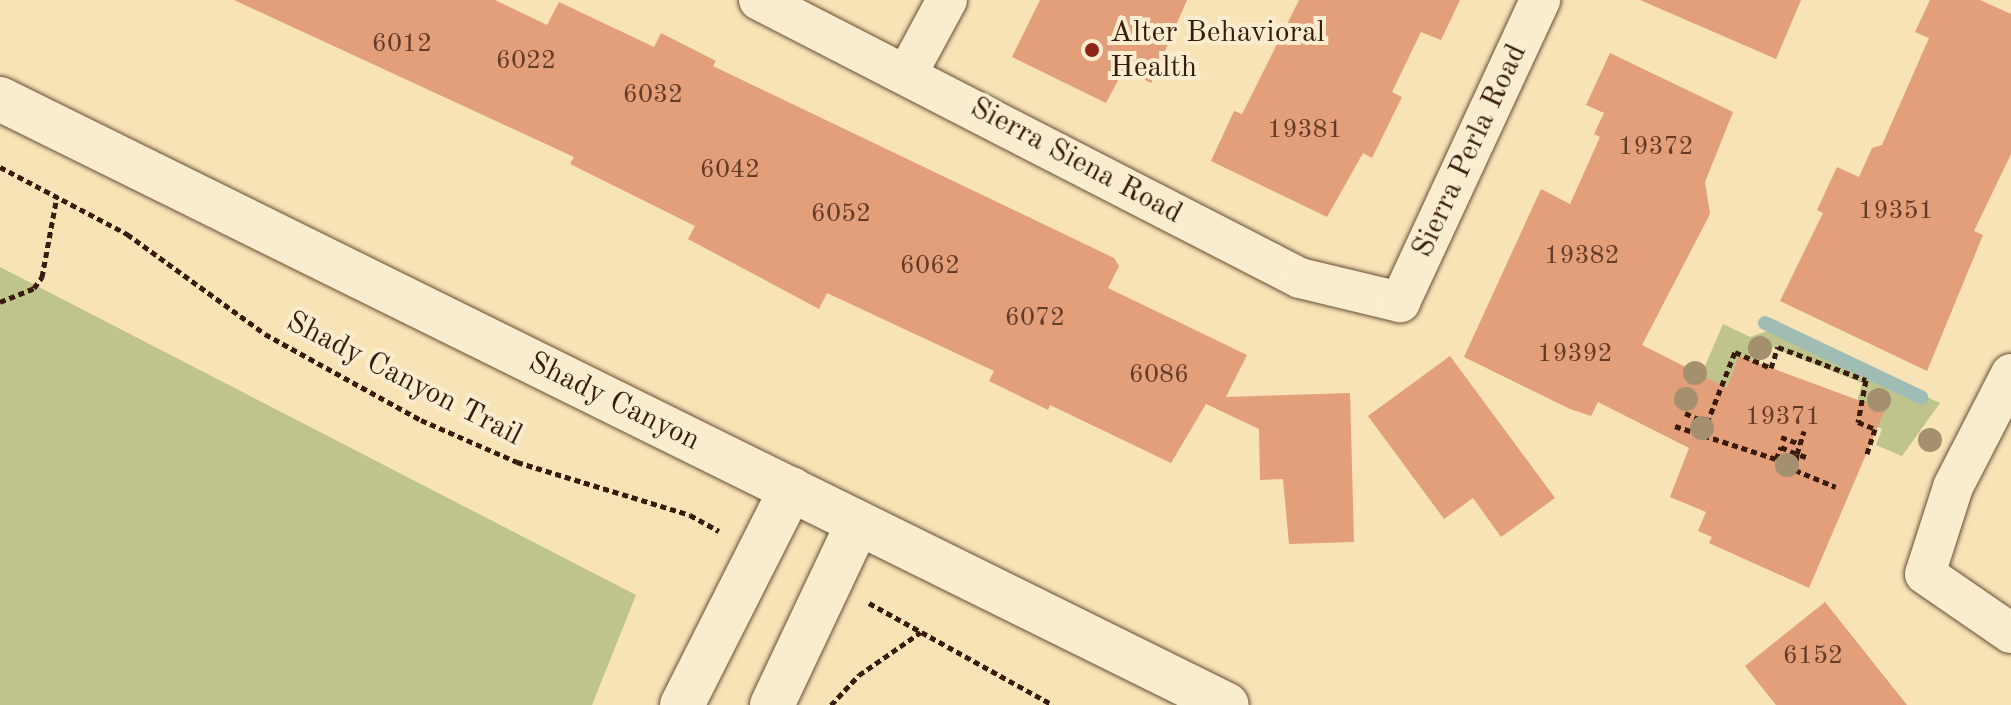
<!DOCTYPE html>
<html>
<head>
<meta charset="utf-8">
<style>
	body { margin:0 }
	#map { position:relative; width:2011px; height:705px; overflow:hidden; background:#f7e3b5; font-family:"Old Standard TT",serif }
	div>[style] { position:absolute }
	.green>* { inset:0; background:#bfc38c }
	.stream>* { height:14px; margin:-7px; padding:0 7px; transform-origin:7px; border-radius:7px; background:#9fbdb4 }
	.building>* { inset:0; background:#e39e7a }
	.path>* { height:5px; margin-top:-2.5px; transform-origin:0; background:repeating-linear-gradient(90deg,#381b0d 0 6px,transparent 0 10px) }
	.roads { filter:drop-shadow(0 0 2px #684d37) drop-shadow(0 0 2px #684d37) }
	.street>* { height:40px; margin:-20px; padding:0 20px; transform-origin:20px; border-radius:20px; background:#faedcf }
	.secondary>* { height:44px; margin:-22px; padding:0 22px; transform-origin:22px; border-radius:22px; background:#faedcf }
	.trees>* { width:24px; height:24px; margin:-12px; border-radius:50%; background:#a4906e }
	.dots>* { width:22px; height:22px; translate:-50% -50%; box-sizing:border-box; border:4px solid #faedcf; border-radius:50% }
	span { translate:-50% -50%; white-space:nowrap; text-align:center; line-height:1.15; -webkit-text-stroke:8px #faedcf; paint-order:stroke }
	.number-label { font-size:26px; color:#633c28 }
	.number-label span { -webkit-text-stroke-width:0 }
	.poi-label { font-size:30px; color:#381b0d }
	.left { translate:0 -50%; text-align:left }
	.street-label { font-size:30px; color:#381b0d }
</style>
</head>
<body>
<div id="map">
	<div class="green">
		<div style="clip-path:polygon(0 267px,636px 595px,592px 705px,0 705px)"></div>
		<div style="clip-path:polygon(1723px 324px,1750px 337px,1776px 328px,1940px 403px,1902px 456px,1876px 445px,1882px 429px,1854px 414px,1862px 383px,1764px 344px,1714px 425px,1685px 413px)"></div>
	</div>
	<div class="stream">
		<div style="left:1765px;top:323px;width:173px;rotate:25.4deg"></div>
	</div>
	<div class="building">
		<div style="clip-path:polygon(234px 0,495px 0,547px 25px,559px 2px,654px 47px,661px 33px,716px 61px,713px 66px,1114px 258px,1119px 266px,1108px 288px,1247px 355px,1226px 397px,1350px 393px,1354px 542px,1289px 544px,1283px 479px,1260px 480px,1259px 429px,1206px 404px,1171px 463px,1050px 405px,1048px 410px,989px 381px,994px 371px,827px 293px,819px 309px,688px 239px,695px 226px,570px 164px,574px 157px)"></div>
		<div style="clip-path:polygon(1040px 0,1187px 0,1151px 83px,1124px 69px,1106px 103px,1012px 57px)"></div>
		<div style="clip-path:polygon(1299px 0,1460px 0,1441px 40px,1421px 32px,1392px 92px,1402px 97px,1372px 158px,1363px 153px,1327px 217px,1211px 161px,1234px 111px,1242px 114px)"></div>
		<div style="clip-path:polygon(1640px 0,1801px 0,1776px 59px)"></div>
		<div style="clip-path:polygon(1930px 0,1980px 0,2011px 14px,2011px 154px,1974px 231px,1983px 235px,1927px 371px,1780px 301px,1823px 213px,1817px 210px,1837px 167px,1859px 177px,1872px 148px,1882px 145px,1929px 38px,1915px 32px)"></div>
		<div style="clip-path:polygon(1610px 53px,1733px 112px,1705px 182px,1710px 214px,1642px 345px,1727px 388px,1739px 356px,1885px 410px,1809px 588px,1709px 543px,1712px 537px,1698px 531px,1706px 512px,1670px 497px,1689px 448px,1598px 402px,1591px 416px,1570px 409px,1464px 357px,1541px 189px,1570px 204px,1600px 137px,1594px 134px,1604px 113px,1586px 105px)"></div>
		<div style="clip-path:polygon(1450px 356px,1555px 498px,1501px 537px,1473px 498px,1444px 519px,1368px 416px)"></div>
		<div style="clip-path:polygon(1825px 602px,1907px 705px,1776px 705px,1745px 666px)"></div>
	</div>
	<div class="path">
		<div style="left:0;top:167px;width:144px;rotate:27.8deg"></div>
		<div style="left:127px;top:234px;width:170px;rotate:35.9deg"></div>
		<div style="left:265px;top:334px;width:178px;rotate:28.9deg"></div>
		<div style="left:421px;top:420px;width:105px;rotate:23.6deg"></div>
		<div style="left:517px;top:462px;width:181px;rotate:17deg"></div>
		<div style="left:690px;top:515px;width:33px;rotate:29deg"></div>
		<div style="left:0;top:302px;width:37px;rotate:-22deg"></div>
		<div style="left:34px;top:288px;width:14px;rotate:-54deg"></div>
		<div style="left:42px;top:277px;width:82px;rotate:-79.5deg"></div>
		<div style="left:1685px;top:413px;width:24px;rotate:24deg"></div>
		<div style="left:1707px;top:423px;width:11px;rotate:75deg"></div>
		<div style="left:1707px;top:423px;width:76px;rotate:-68.5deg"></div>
		<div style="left:1735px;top:352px;width:39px;rotate:24deg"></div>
		<div style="left:1771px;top:368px;width:22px;rotate:-72deg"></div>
		<div style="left:1778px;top:347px;width:94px;rotate:20.6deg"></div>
		<div style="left:1866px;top:380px;width:43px;rotate:100.8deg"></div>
		<div style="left:1858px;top:422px;width:18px;rotate:22deg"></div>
		<div style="left:1875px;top:429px;width:29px;rotate:108deg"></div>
		<div style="left:1675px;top:426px;width:106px;rotate:18.1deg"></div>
		<div style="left:1776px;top:459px;width:13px;rotate:-67deg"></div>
		<div style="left:1781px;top:447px;width:17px;rotate:24deg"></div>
		<div style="left:1797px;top:454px;width:24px;rotate:-73deg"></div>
		<div style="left:1781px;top:437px;width:20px;rotate:20deg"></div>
		<div style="left:1806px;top:457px;width:9px;rotate:-162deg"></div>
		<div style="left:1797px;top:454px;width:16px;rotate:97deg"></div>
		<div style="left:1795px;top:470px;width:44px;rotate:22.5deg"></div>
		<div style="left:869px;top:603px;width:210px;rotate:29deg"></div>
		<div style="left:831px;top:705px;width:41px;rotate:-47deg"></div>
		<div style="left:859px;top:675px;width:75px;rotate:-34.7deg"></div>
	</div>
	<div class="roads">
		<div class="street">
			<div style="left:759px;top:0;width:608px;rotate:27.2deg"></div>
			<div style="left:1300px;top:278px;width:103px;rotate:13.5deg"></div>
			<div style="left:1400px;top:302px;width:333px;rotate:-65.1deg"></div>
			<div style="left:908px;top:72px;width:82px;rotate:-61.6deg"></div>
			<div style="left:2011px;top:374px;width:127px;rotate:117.2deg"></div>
			<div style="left:1953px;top:487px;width:91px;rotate:107.8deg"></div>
			<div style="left:1925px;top:574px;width:104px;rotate:34.5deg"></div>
		</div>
		<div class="secondary">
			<div style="left:0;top:99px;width:1368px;rotate:26.28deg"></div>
			<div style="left:682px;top:705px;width:242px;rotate:-63.2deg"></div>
			<div style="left:772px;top:705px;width:201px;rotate:-64.7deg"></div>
		</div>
	</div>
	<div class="trees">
		<div style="left:1760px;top:348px"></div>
		<div style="left:1695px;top:373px"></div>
		<div style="left:1686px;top:399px"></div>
		<div style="left:1879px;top:400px"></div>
		<div style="left:1702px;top:428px"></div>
		<div style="left:1930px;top:440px"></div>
		<div style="left:1787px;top:465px"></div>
	</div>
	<div class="dots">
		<div style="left:1092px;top:50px;background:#8f2418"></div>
	</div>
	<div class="number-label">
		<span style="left:402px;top:45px">6012</span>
		<span style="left:526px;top:62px">6022</span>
		<span style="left:653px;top:96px">6032</span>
		<span style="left:1305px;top:131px">19381</span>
		<span style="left:1656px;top:148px">19372</span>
		<span style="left:730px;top:171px">6042</span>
		<span style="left:1896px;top:212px">19351</span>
		<span style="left:841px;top:215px">6052</span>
		<span style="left:1582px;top:257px">19382</span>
		<span style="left:930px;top:267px">6062</span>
		<span style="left:1035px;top:319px">6072</span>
		<span style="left:1575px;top:355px">19392</span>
		<span style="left:1159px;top:376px">6086</span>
		<span style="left:1783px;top:418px">19371</span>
		<span style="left:1813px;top:657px">6152</span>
	</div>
	<div class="poi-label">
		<span class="left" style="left:1110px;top:50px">Alter Behavioral<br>Health</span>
	</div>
	<div class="street-label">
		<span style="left:1470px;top:151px;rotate:-65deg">Sierra Perla Road</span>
		<span style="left:1076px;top:161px;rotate:28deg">Sierra Siena Road</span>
		<span style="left:404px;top:379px;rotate:27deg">Shady Canyon Trail</span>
		<span style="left:614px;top:402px;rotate:26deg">Shady Canyon</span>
	</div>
</div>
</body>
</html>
